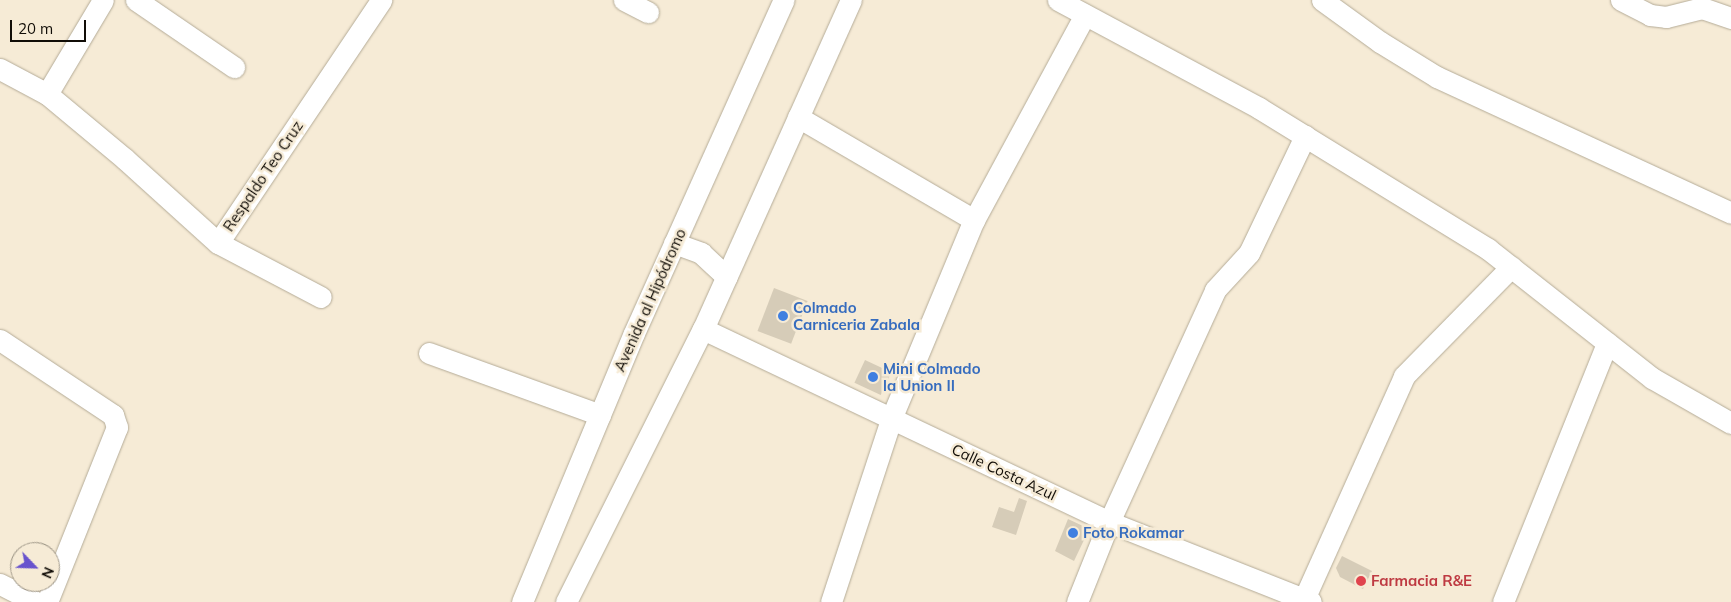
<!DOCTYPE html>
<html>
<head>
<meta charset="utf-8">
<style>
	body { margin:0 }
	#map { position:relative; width:1731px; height:602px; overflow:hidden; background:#f6ebd6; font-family:Mulish,sans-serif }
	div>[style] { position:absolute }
	.building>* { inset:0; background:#d6ccb8; transform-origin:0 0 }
	.roads { filter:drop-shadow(0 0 1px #b4ab97) drop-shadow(0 0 1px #b4ab97) }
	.minor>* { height:21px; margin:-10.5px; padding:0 10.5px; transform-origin:10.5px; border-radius:10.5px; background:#fff }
	.dots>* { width:14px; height:14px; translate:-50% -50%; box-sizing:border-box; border:2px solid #f6ebd6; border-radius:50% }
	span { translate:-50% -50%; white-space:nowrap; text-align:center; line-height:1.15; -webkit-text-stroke:5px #f6ebd6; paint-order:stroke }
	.street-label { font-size:15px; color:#110d07 }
	.shop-label { font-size:15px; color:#366cbe; font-weight:700 }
	.left { translate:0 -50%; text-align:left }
	.health-label { font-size:15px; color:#be3a42; font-weight:700 }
	.north { position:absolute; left:10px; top:542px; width:50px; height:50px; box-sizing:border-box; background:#f6ebd6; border:1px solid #9a9283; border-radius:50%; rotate:114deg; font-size:14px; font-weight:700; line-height:20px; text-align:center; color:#110d07 }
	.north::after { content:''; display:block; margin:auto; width:18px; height:22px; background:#6853cd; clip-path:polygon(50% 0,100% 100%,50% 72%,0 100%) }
	.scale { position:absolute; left:10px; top:20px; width:76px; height:22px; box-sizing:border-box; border:2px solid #110d07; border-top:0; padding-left:6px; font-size:15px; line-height:18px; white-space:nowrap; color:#110d07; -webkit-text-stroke:4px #f6ebd6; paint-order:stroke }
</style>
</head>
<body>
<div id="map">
	<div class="building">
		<div style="left:774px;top:288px;width:36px;height:46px;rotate:21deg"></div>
		<div style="left:865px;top:360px;width:29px;height:25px;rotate:25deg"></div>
		<div style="clip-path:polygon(1019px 498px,1027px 501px,1016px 535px,992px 527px,999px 507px,1014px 512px)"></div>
		<div style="clip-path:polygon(1068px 519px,1083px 526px,1084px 540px,1074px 561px,1055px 551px)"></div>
		<div style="clip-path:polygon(1342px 556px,1372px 571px,1363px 589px,1340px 577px,1336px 568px)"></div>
	</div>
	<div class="roads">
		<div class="minor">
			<div style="left:136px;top:0;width:119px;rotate:34.4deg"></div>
			<div style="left:624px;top:0;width:27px;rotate:27deg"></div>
			<div style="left:1058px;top:0;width:228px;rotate:28.2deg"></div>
			<div style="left:1259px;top:108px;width:269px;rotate:31.6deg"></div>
			<div style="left:1488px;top:249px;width:209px;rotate:38.2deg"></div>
			<div style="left:1652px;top:378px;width:91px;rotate:29.7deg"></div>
			<div style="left:1322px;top:0;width:72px;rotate:35.9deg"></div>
			<div style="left:1380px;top:42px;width:67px;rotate:31.6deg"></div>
			<div style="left:1437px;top:77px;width:324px;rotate:24.8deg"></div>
			<div style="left:1621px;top:0;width:33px;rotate:27deg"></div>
			<div style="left:1650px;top:15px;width:16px;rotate:7deg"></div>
			<div style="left:1666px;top:17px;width:37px;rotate:-14deg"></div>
			<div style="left:1702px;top:8px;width:31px;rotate:19deg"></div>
			<div style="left:0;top:69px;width:53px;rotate:28deg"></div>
			<div style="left:47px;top:94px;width:102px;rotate:39.8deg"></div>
			<div style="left:125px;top:159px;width:125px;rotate:42.1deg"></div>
			<div style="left:218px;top:243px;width:116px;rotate:27.7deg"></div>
			<div style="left:47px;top:94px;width:109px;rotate:-59.2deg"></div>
			<div style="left:798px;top:117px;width:204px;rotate:30.3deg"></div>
			<div style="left:218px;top:243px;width:293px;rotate:-56.1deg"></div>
			<div style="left:674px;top:243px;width:29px;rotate:20deg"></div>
			<div style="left:701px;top:253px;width:35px;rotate:43deg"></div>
			<div style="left:703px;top:329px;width:450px;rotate:25.4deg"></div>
			<div style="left:1109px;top:522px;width:217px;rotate:21.6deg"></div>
			<div style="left:0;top:340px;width:136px;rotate:33.6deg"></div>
			<div style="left:113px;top:415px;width:13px;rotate:72deg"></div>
			<div style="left:117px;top:427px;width:188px;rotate:111.8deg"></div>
			<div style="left:429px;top:353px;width:182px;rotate:19.9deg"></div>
			<div style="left:0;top:584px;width:39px;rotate:27deg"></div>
			<div style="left:1304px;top:599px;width:244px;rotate:-65.8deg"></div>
			<div style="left:1404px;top:376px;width:153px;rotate:-45.5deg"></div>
			<div style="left:522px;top:602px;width:291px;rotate:-67.4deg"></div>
			<div style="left:634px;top:333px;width:365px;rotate:-65.8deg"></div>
			<div style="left:566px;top:602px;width:305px;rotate:-63.4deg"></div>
			<div style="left:703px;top:329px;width:361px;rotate:-65.8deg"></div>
			<div style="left:831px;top:602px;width:193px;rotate:-71.8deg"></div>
			<div style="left:891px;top:419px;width:216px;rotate:-67.4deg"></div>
			<div style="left:974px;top:220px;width:233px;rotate:-61.6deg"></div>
			<div style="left:1077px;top:602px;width:86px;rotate:-68.2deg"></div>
			<div style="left:1109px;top:522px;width:255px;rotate:-65.4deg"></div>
			<div style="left:1215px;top:290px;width:50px;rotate:-47.4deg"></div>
			<div style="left:1249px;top:253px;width:130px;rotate:-64.4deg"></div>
			<div style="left:1503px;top:602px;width:279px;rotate:-68.1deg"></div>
		</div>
	</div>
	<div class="dots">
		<div style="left:783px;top:316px;background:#3f7fe0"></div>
		<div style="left:873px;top:377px;background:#3f7fe0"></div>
		<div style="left:1073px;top:533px;background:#3f7fe0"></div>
		<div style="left:1361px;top:581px;background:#e0444e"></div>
	</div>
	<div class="street-label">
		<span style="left:263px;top:176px;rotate:-56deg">Respaldo Teo Cruz</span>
		<span style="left:650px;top:300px;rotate:-66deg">Avenida al Hipódromo</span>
		<span style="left:1004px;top:472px;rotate:25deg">Calle Costa Azul</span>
	</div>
	<div class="shop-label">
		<span class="left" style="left:793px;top:316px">Colmado<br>Carniceria Zabala</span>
		<span class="left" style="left:883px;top:377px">Mini Colmado<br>la Union II</span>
		<span class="left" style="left:1083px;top:533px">Foto Rokamar</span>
	</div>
	<div class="health-label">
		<span class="left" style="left:1371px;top:581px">Farmacia R&amp;E</span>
	</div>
	<div class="north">N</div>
	<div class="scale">20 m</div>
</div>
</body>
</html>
